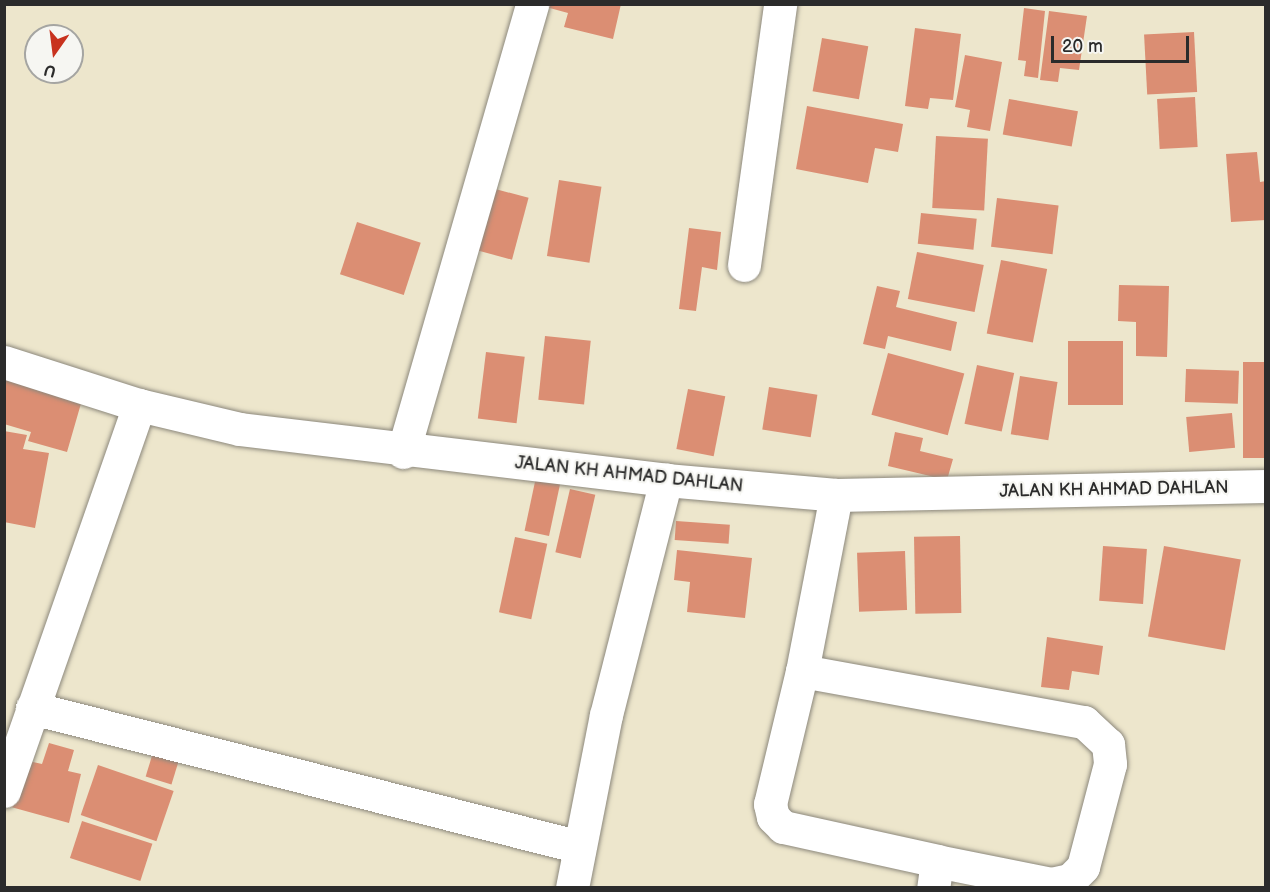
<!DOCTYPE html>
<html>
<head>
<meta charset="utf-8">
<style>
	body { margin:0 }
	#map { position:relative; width:1270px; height:892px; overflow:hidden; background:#ede6cc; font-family:"Balsamiq Sans",sans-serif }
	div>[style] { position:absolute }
	.building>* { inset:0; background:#db8e73; transform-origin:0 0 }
	.roads { filter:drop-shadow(0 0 2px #8c887c) drop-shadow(0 0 2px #8c887c) }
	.street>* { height:33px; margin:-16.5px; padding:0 16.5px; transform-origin:16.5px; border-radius:16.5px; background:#fff }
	span { translate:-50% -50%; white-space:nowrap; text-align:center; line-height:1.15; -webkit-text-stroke:4.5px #f6f6f2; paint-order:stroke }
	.street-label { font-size:18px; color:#2b2b2b }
	.frame { position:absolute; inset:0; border:6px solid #2b2b2b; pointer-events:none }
	.north { position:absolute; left:24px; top:24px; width:60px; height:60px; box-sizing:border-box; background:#f6f6f2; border:2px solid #a5a5a2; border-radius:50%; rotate:194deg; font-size:16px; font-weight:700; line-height:24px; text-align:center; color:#2b2b2b }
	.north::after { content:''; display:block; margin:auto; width:21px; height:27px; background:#c8321e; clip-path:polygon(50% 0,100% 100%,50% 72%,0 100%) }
	.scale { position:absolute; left:1051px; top:36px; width:138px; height:27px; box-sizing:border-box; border:3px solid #2b2b2b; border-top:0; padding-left:8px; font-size:18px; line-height:21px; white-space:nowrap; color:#2b2b2b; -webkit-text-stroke:4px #f6f6f2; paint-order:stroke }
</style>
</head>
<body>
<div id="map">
	<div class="building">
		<div style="clip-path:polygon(546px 4px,621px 4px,613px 39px,564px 27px,568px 13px,546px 7px)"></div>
		<div style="clip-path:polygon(1024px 8px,1045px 11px,1038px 78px,1024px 76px,1026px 61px,1018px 60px)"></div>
		<div style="clip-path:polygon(1049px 11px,1087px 16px,1079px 70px,1060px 68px,1058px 82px,1040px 80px)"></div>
		<div style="clip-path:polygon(915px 28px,961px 34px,953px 100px,930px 98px,928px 109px,905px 106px)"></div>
		<div style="left:1194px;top:32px;width:60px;height:50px;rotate:87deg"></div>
		<div style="left:822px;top:38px;width:47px;height:54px;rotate:10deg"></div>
		<div style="clip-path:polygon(965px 55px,1002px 62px,990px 131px,967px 127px,970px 110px,955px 107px)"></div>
		<div style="left:1195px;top:97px;width:50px;height:38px;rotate:87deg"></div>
		<div style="left:1009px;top:99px;width:70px;height:36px;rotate:10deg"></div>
		<div style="clip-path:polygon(807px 106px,903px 124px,898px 152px,875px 148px,868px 183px,796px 169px)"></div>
		<div style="left:936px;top:136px;width:52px;height:72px;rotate:3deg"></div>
		<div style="clip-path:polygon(1257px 152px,1260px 182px,1266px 181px,1266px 220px,1231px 222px,1226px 154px)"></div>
		<div style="left:559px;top:180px;width:43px;height:77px;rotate:9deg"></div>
		<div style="left:488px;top:187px;width:42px;height:64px;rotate:15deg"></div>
		<div style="left:997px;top:198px;width:62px;height:49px;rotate:7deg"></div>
		<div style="left:921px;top:213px;width:56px;height:31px;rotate:6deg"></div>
		<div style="left:357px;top:222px;width:67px;height:55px;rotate:18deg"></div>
		<div style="clip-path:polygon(689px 228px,721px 232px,717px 270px,702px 267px,696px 311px,679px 309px)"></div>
		<div style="left:917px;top:252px;width:68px;height:48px;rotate:11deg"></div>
		<div style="left:1001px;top:260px;width:47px;height:75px;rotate:11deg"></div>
		<div style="clip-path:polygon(1119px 285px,1169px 286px,1167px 357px,1136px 356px,1136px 322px,1118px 321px)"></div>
		<div style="clip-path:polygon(877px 286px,900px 291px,896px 307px,957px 322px,951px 351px,888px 336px,885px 349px,863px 344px)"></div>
		<div style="left:545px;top:336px;width:46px;height:64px;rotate:6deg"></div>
		<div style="left:1068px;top:341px;width:55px;height:64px"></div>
		<div style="left:486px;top:352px;width:39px;height:67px;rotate:7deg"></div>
		<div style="left:888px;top:353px;width:79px;height:64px;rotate:15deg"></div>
		<div style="left:1243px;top:362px;width:23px;height:96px"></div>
		<div style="left:977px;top:365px;width:38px;height:60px;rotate:12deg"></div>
		<div style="left:1186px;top:369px;width:53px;height:33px;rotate:2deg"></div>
		<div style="clip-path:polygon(4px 376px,82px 400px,67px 452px,28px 441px,31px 432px,4px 424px)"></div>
		<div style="left:1020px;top:376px;width:38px;height:59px;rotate:9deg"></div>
		<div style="left:769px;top:387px;width:49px;height:43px;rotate:9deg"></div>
		<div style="left:688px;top:389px;width:38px;height:61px;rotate:11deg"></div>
		<div style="left:1232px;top:413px;width:35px;height:46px;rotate:85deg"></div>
		<div style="clip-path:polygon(4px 431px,27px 435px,23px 449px,49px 453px,35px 528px,4px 522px)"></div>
		<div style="clip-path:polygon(895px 432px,923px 438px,920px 451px,953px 459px,947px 480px,888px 466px)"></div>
		<div style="left:536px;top:477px;width:25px;height:55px;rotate:12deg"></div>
		<div style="left:570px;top:489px;width:26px;height:65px;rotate:13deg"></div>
		<div style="left:676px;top:521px;width:54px;height:19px;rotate:4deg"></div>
		<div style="left:960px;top:536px;width:77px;height:46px;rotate:89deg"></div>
		<div style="left:515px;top:537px;width:33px;height:77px;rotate:12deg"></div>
		<div style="left:1103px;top:546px;width:44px;height:55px;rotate:4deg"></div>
		<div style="left:1164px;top:546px;width:78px;height:92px;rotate:10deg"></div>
		<div style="clip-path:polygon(677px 550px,752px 558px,745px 618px,687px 612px,690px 582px,674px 580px)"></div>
		<div style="left:905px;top:551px;width:59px;height:48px;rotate:88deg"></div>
		<div style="clip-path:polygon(1047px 637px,1103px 646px,1099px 675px,1072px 671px,1069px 690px,1041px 687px)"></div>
		<div style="clip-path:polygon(49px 743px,74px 750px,68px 771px,81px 774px,69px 823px,11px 807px,24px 760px,42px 764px)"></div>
		<div style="left:155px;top:746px;width:27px;height:32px;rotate:17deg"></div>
		<div style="left:98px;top:765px;width:80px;height:53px;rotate:19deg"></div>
		<div style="left:82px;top:821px;width:74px;height:39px;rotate:18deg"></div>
	</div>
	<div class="roads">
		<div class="street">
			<div style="left:744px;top:265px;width:263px;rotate:-82.1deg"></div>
			<div style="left:4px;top:362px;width:142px;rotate:17.7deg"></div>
			<div style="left:139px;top:405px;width:104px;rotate:13.4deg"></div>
			<div style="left:240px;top:429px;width:429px;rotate:6.8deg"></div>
			<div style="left:666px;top:480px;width:171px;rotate:5deg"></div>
			<div style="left:836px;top:495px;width:430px;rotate:-1.2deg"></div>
			<div style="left:403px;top:452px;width:466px;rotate:-73.9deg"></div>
			<div style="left:836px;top:495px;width:179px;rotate:100.9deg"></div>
			<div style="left:802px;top:671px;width:287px;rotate:10.3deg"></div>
			<div style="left:1084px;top:722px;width:33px;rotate:43deg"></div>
			<div style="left:1108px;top:744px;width:20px;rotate:84deg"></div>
			<div style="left:1110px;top:764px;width:106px;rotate:104.7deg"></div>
			<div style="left:1083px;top:867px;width:18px;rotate:135deg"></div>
			<div style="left:1070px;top:880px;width:19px;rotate:168deg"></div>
			<div style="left:1051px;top:884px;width:116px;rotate:-168.6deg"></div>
			<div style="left:937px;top:861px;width:27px;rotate:98deg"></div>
			<div style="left:802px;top:671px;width:137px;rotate:103.5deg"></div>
			<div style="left:770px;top:804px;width:13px;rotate:77deg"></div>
			<div style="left:773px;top:817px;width:14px;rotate:45deg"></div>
			<div style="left:783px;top:827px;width:158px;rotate:12.4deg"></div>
			<div style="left:32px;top:708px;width:565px;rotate:14.23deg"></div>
			<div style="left:4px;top:791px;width:409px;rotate:-70.7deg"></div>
			<div style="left:572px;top:888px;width:176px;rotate:-78.9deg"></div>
			<div style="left:606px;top:715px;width:243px;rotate:-75.7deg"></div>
		</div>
	</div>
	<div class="street-label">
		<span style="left:629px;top:475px;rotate:6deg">JALAN KH AHMAD DAHLAN</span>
		<span style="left:1114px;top:490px;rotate:-1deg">JALAN KH AHMAD DAHLAN</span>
	</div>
	<div class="frame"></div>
	<div class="north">U</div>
	<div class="scale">20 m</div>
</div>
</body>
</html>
